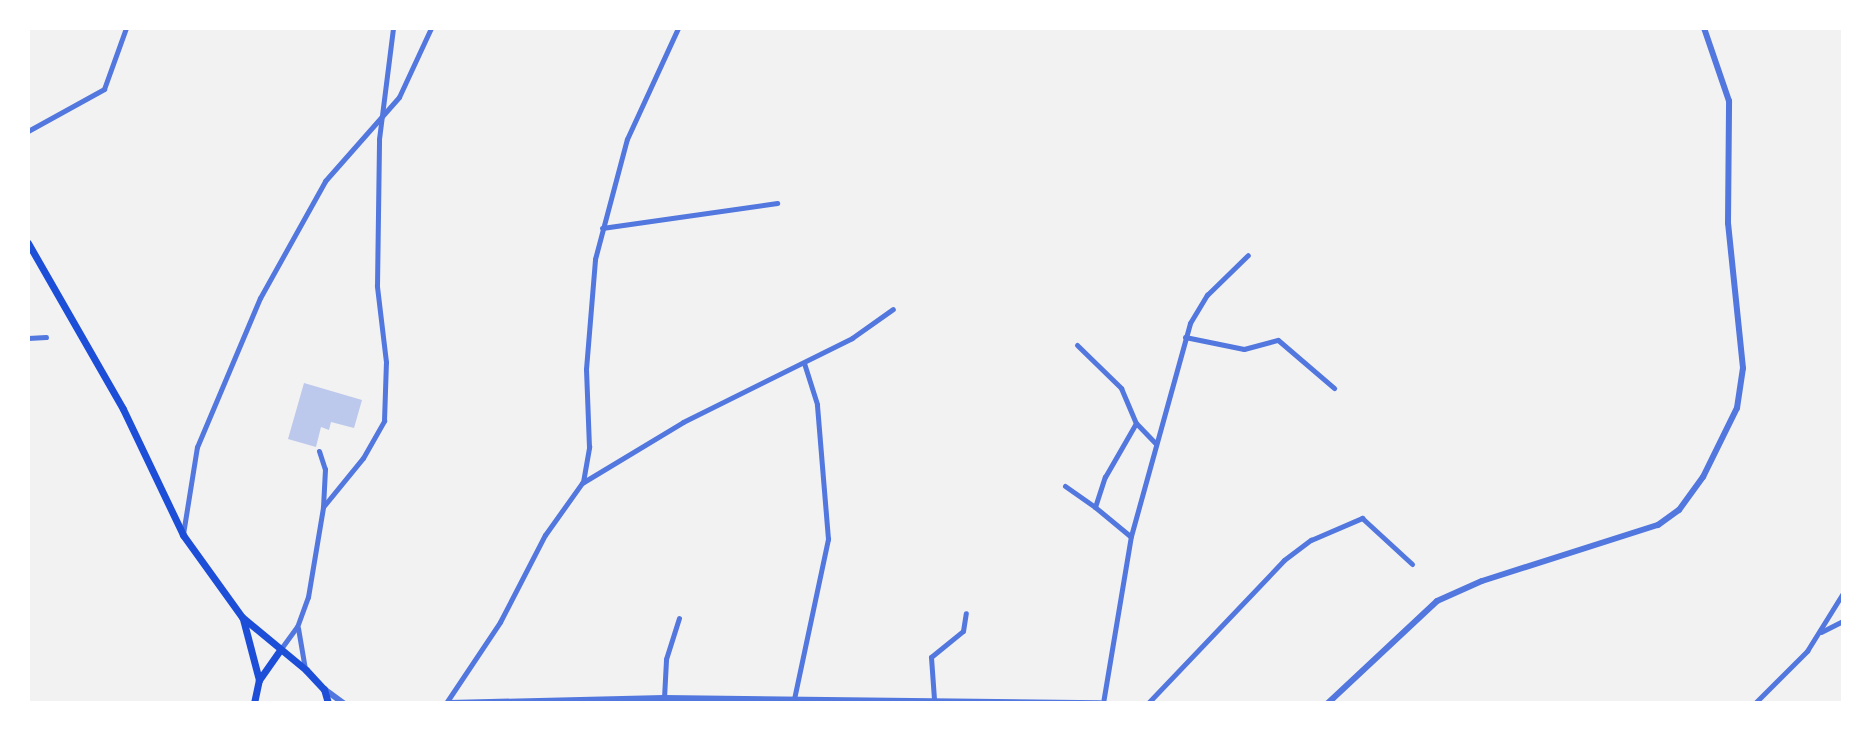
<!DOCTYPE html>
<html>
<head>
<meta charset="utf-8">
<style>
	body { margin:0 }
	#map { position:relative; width:1871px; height:731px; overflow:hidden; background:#f2f2f2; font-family:"Archivo Narrow",sans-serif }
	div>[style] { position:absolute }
	.building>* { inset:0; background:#bdc9ec }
	.minor>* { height:5px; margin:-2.5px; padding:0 2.5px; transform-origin:2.5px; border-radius:2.5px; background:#5277de }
	.tertiary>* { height:6px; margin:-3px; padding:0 3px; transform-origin:3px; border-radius:3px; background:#5277de }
	.secondary>* { height:7px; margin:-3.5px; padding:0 3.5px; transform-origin:3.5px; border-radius:3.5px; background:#1d4ed8 }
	span { translate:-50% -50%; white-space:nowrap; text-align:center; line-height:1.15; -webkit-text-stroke:7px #fff; paint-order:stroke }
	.frame { position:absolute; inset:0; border:30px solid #fff; pointer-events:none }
</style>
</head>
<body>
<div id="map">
	<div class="building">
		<div style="clip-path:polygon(304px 383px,362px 400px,354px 428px,331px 422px,329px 430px,321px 427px,316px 447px,288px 439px)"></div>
	</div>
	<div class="minor">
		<div style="left:28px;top:131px;width:87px;rotate:-28.9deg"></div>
		<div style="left:104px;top:89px;width:65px;rotate:-70.2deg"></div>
		<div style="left:602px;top:228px;width:177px;rotate:-8.1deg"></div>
		<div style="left:1185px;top:337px;width:60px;rotate:11.5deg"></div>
		<div style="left:1244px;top:349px;width:35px;rotate:-15deg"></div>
		<div style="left:1278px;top:340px;width:74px;rotate:40.6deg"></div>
		<div style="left:28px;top:338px;width:18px;rotate:-3deg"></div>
		<div style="left:1077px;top:345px;width:62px;rotate:44.3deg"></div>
		<div style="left:1121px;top:388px;width:38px;rotate:67deg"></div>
		<div style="left:1136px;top:423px;width:28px;rotate:46deg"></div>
		<div style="left:319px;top:451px;width:19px;rotate:72deg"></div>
		<div style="left:325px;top:469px;width:37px;rotate:93deg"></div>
		<div style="left:583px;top:482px;width:36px;rotate:-80deg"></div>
		<div style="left:589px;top:447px;width:78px;rotate:-92.2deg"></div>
		<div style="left:586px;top:369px;width:110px;rotate:-85.3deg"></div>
		<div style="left:595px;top:259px;width:124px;rotate:-75.1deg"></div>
		<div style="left:627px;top:139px;width:122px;rotate:-65.3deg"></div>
		<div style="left:1065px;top:486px;width:37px;rotate:35deg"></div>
		<div style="left:183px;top:534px;width:88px;rotate:-80.9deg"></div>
		<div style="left:197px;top:447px;width:162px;rotate:-67.1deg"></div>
		<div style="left:260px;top:298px;width:134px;rotate:-60.9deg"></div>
		<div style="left:325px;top:181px;width:112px;rotate:-48.6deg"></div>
		<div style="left:399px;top:97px;width:76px;rotate:-65.1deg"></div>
		<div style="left:1130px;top:536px;width:45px;rotate:-140.4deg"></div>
		<div style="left:1095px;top:507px;width:32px;rotate:-72deg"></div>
		<div style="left:1105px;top:477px;width:62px;rotate:-60.1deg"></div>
		<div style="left:298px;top:628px;width:42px;rotate:80.3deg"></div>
		<div style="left:1821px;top:632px;width:25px;rotate:-27deg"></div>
		<div style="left:280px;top:650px;width:29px;rotate:-54deg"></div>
		<div style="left:297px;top:627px;width:32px;rotate:-70deg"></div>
		<div style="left:308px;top:597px;width:91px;rotate:-80.5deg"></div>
		<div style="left:323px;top:507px;width:63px;rotate:-50.8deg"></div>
		<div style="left:363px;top:458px;width:43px;rotate:-60.4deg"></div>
		<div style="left:384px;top:421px;width:59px;rotate:-88.1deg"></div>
		<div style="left:386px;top:362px;width:77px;rotate:-96.8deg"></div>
		<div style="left:377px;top:286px;width:147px;rotate:-89.2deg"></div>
		<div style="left:379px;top:139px;width:112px;rotate:-82.8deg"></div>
		<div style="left:664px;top:698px;width:39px;rotate:-87deg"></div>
		<div style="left:666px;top:659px;width:43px;rotate:-72.4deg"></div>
		<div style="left:794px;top:699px;width:164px;rotate:-78deg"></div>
		<div style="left:828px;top:539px;width:135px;rotate:-94.7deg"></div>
		<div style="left:817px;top:404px;width:43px;rotate:-107.6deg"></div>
		<div style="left:934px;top:699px;width:42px;rotate:-94.1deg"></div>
		<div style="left:931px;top:657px;width:41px;rotate:-39.1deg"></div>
		<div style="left:963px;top:631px;width:18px;rotate:-81deg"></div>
		<div style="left:446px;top:703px;width:97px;rotate:-56.3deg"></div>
		<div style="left:500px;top:622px;width:98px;rotate:-62.7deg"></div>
		<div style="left:545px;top:535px;width:64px;rotate:-54.6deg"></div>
		<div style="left:582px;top:483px;width:118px;rotate:-31.1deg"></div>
		<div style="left:683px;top:422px;width:189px;rotate:-26.4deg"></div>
		<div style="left:852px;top:338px;width:50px;rotate:-35.3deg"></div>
		<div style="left:1103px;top:703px;width:169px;rotate:-80.5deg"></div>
		<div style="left:1131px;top:536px;width:221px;rotate:-74.5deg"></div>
		<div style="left:1190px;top:323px;width:33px;rotate:-59deg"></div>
		<div style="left:1207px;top:295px;width:57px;rotate:-44.3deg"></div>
		<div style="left:1148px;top:703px;width:197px;rotate:-46.4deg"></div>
		<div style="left:1284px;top:560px;width:34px;rotate:-37deg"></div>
		<div style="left:1311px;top:540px;width:56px;rotate:-23.3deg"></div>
		<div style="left:1362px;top:518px;width:68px;rotate:42.6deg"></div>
		<div style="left:1755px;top:703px;width:74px;rotate:-45deg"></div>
		<div style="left:1807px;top:651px;width:68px;rotate:-58.2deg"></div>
	</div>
	<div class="tertiary">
		<div style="left:324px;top:689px;width:24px;rotate:36deg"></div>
		<div style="left:449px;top:703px;width:215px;rotate:-1.3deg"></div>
		<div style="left:664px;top:698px;width:436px;rotate:0.7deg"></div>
		<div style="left:1328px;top:703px;width:149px;rotate:-43.1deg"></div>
		<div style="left:1437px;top:601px;width:49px;rotate:-24deg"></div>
		<div style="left:1482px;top:581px;width:185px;rotate:-17.7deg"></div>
		<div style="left:1658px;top:525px;width:26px;rotate:-36deg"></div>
		<div style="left:1679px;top:510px;width:41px;rotate:-54deg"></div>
		<div style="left:1703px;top:477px;width:77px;rotate:-63.8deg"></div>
		<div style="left:1737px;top:408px;width:40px;rotate:-81.5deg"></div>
		<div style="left:1743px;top:368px;width:146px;rotate:-95.9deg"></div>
		<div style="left:1728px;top:223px;width:122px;rotate:-89.5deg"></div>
		<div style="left:1729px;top:101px;width:77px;rotate:-108.9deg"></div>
	</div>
	<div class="secondary">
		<div style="left:28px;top:243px;width:191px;rotate:60.2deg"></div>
		<div style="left:123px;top:409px;width:140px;rotate:64.5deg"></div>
		<div style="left:183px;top:535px;width:101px;rotate:54.3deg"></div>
		<div style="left:242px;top:617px;width:83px;rotate:39.6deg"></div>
		<div style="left:306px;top:670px;width:26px;rotate:47deg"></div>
		<div style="left:324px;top:689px;width:15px;rotate:74deg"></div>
		<div style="left:243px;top:619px;width:63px;rotate:75.3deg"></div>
		<div style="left:254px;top:703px;width:24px;rotate:-78deg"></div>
		<div style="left:259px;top:680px;width:37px;rotate:-55deg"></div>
	</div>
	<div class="frame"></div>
</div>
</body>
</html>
